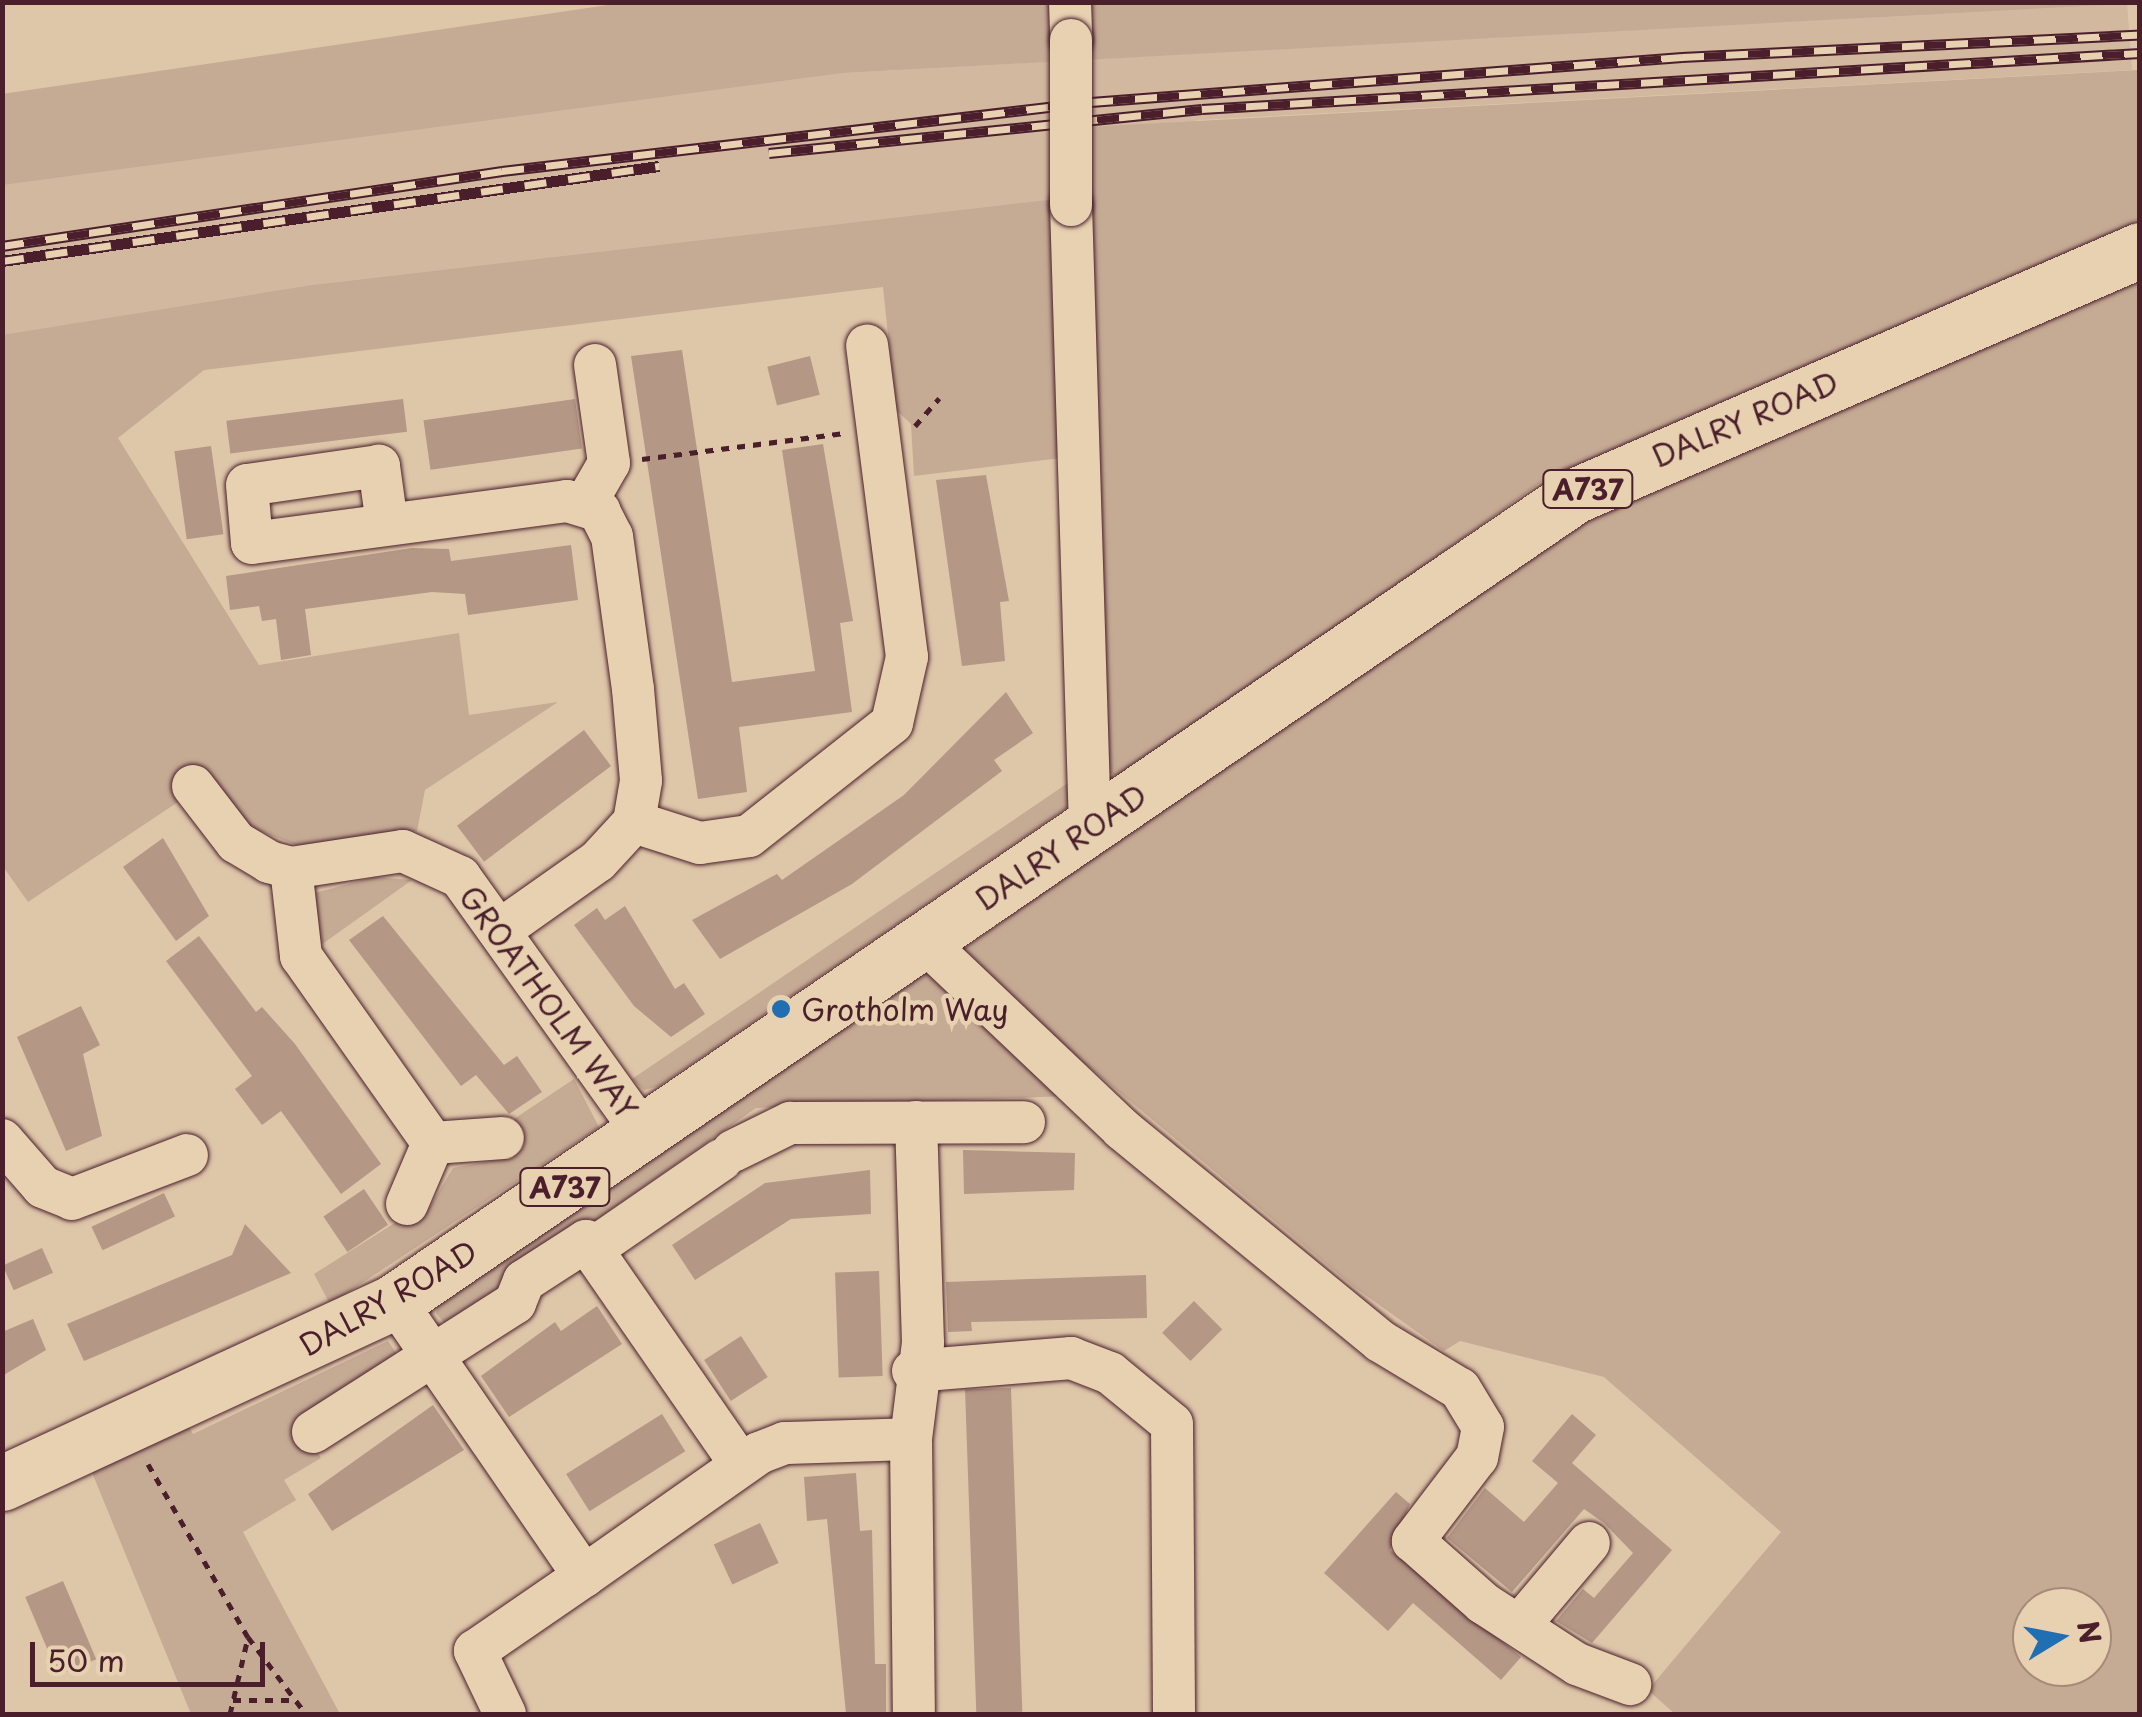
<!DOCTYPE html>
<html>
<head>
<meta charset="utf-8">
<style>
	body { margin:0 }
	#map { position:relative; width:2142px; height:1717px; overflow:hidden; background:#dec6a9; font-family:"Playpen Sans",sans-serif }
	div>[style] { position:absolute }
	.built>* { inset:0; background:#d1b89e }
	.green>* { inset:0; background:#c5aa94 }
	.building>* { inset:0; background:#b49785; transform-origin:0 0 }
	.path>* { height:5px; margin-top:-2.5px; transform-origin:0; background:repeating-linear-gradient(90deg,#4a1f2b 0 8px,transparent 0 16px) }
	.roads { filter:drop-shadow(0 0 2px #4a1f2b) drop-shadow(0 0 2px #4a1f2b) }
	.minor>* { height:42px; margin:-21px; padding:0 21px; transform-origin:21px; border-radius:21px; background:#e7d1b1 }
	.highway>* { height:55px; margin:-27.5px; padding:0 27.5px; transform-origin:27.5px; border-radius:27.5px; background:#e7d1b1 }
	.rail>* { height:11px; margin-top:-5.5px; transform-origin:0; background:repeating-linear-gradient(90deg,#e7d1b1 0 22px,#4a1f2b 0 44px); box-sizing:border-box; border-block:2px solid #4a1f2b }
	.bridges { filter:drop-shadow(0 0 2px #4a1f2b) drop-shadow(0 0 2px #4a1f2b) }
	.minor-bridge>* { height:42px; margin:-21px; padding:0 21px; transform-origin:21px; border-radius:21px; background:#e7d1b1 }
	.dots>* { width:28px; height:28px; translate:-50% -50%; box-sizing:border-box; border:5px solid #e7d1b1; border-radius:50% }
	span { translate:-50% -50%; white-space:nowrap; text-align:center; line-height:1.15; -webkit-text-stroke:9px #e7d1b1; paint-order:stroke }
	.shield-label span { padding:2px 8px; background:#e7d1b1; border:2px solid; border-radius:8px; -webkit-text-stroke-width:0 }
	.shield-label { font-size:28px; color:#4a1f2b; font-weight:700 }
	.street-label { font-size:30px; color:#4a1f2b }
	.poi-label { font-size:30px; color:#4a1f2b }
	.left { translate:0 -50%; text-align:left }
	.frame { position:absolute; inset:0; border:5px solid #4a1f2b; pointer-events:none }
	.north { position:absolute; left:2012px; top:1587px; width:100px; height:100px; box-sizing:border-box; background:#e7d1b1; border:2px solid #a88a7b; border-radius:50%; rotate:80deg; font-size:28px; font-weight:700; line-height:40px; text-align:center; color:#4a1f2b }
	.north::after { content:''; display:block; margin:auto; width:35px; height:45px; background:#1f6fb2; clip-path:polygon(50% 0,100% 100%,50% 72%,0 100%) }
	.scale { position:absolute; left:30px; top:1642px; width:235px; height:45px; box-sizing:border-box; border:5px solid #4a1f2b; border-top:0; padding-left:12px; font-size:30px; line-height:35px; white-space:nowrap; color:#4a1f2b; -webkit-text-stroke:8px #e7d1b1; paint-order:stroke }
</style>
</head>
<body>
<div id="map">
	<div class="built">
		<div style="clip-path:polygon(2127px 3px,2132px 70px,1197px 120px,1055px 199px,312px 285px,3px 335px,3px 185px,843px 73px)"></div>
	</div>
	<div class="green">
		<div style="clip-path:polygon(628px 2px,2140px 3px,843px 73px,3px 185px,2px 94px)"></div>
		<div style="clip-path:polygon(2139px 70px,2139px 225px,1544px 480px,1126px 779px,1095px 768px,1086px 127px)"></div>
		<div style="clip-path:polygon(1055px 199px,1061px 458px,914px 476px,911px 424px,896px 410px,883px 287px,204px 370px,118px 438px,259px 665px,459px 633px,469px 715px,558px 702px,425px 790px,417px 831px,299px 846px,234px 821px,205px 784px,28px 902px,2px 865px,2px 335px,312px 285px)"></div>
		<div style="clip-path:polygon(evenodd,2139px 280px,2139px 1714px,1675px 1714px,1648px 1690px,1781px 1532px,1604px 1377px,1460px 1341px,1444px 1351px,1354px 1287px,954px 955px,1581px 518px,2139px 280px,2032px 1607px,2092px 1607px,2092px 1667px,2032px 1667px,2032px 1607px)"></div>
		<div style="clip-path:polygon(1068px 783px,1068px 807px,659px 1086px,644px 1090px,632px 1079px)"></div>
		<div style="clip-path:polygon(375px 877px,412px 880px,321px 945px,315px 893px)"></div>
		<div style="clip-path:polygon(928px 965px,1066px 1096px,756px 1108px,446px 1325px,436px 1313px,439px 1300px)"></div>
		<div style="clip-path:polygon(574px 1079px,599px 1127px,330px 1304px,314px 1274px,401px 1219px,422px 1220px,453px 1168px,507px 1158px,508px 1123px)"></div>
		<div style="clip-path:polygon(388px 1341px,403px 1363px,371px 1370px,300px 1421px,321px 1458px,284px 1480px,296px 1500px,243px 1532px,340px 1714px,191px 1714px,91px 1470px,189px 1427px,193px 1434px)"></div>
	</div>
	<div class="building">
		<div style="clip-path:polygon(682px 350px,732px 682px,815px 671px,782px 450px,823px 444px,853px 621px,840px 623px,852px 712px,739px 727px,747px 792px,698px 799px,631px 356px)"></div>
		<div style="left:810px;top:356px;width:40px;height:44px;rotate:76deg"></div>
		<div style="left:403px;top:399px;width:33px;height:178px;rotate:83deg"></div>
		<div style="left:575px;top:399px;width:50px;height:153px;rotate:82deg"></div>
		<div style="left:211px;top:446px;width:89px;height:37px;rotate:82deg"></div>
		<div style="clip-path:polygon(986px 475px,1009px 601px,1000px 602px,1005px 661px,962px 666px,936px 480px)"></div>
		<div style="clip-path:polygon(571px 545px,578px 600px,468px 615px,465px 594px,432px 592px,305px 609px,311px 655px,281px 660px,276px 619px,262px 621px,259px 606px,230px 610px,226px 576px,412px 548px,449px 549px,451px 561px)"></div>
		<div style="clip-path:polygon(1006px 692px,1033px 733px,994px 760px,1002px 771px,852px 884px,720px 959px,692px 920px,777px 874px,782px 880px,904px 795px)"></div>
		<div style="left:584px;top:730px;width:45px;height:159px;rotate:53deg"></div>
		<div style="clip-path:polygon(163px 838px,209px 916px,176px 941px,123px 867px)"></div>
		<div style="clip-path:polygon(625px 906px,675px 989px,684px 983px,705px 1014px,671px 1037px,634px 1006px,574px 925px,597px 908px,605px 920px)"></div>
		<div style="clip-path:polygon(383px 916px,504px 1065px,517px 1056px,542px 1092px,509px 1114px,476px 1075px,461px 1086px,349px 940px)"></div>
		<div style="clip-path:polygon(199px 936px,256px 1012px,262px 1007px,295px 1044px,381px 1164px,341px 1194px,281px 1111px,262px 1125px,235px 1089px,252px 1076px,166px 961px)"></div>
		<div style="clip-path:polygon(81px 1006px,100px 1045px,83px 1054px,102px 1136px,66px 1151px,17px 1037px)"></div>
		<div style="clip-path:polygon(963px 1150px,1075px 1153px,1074px 1190px,964px 1194px)"></div>
		<div style="clip-path:polygon(870px 1170px,871px 1214px,791px 1219px,695px 1280px,672px 1245px,765px 1183px)"></div>
		<div style="left:364px;top:1189px;width:43px;height:49px;rotate:56deg"></div>
		<div style="left:164px;top:1193px;width:26px;height:80px;rotate:65deg"></div>
		<div style="clip-path:polygon(245px 1224px,291px 1273px,84px 1361px,67px 1324px,232px 1255px)"></div>
		<div style="left:42px;top:1248px;width:27px;height:43px;rotate:66deg"></div>
		<div style="left:879px;top:1271px;width:105px;height:44px;rotate:88deg"></div>
		<div style="clip-path:polygon(1146px 1275px,1147px 1318px,971px 1322px,972px 1331px,948px 1332px,946px 1282px)"></div>
		<div style="left:1194px;top:1301px;width:40px;height:45px;rotate:45deg"></div>
		<div style="clip-path:polygon(597px 1306px,622px 1344px,509px 1417px,481px 1376px,555px 1322px,561px 1331px)"></div>
		<div style="clip-path:polygon(33px 1319px,46px 1350px,2px 1376px,2px 1332px)"></div>
		<div style="left:741px;top:1336px;width:49px;height:44px;rotate:57deg"></div>
		<div style="left:1011px;top:1388px;width:324px;height:46px;rotate:88deg"></div>
		<div style="clip-path:polygon(433px 1405px,464px 1450px,332px 1531px,308px 1494px)"></div>
		<div style="left:662px;top:1414px;width:44px;height:113px;rotate:58deg"></div>
		<div style="clip-path:polygon(1572px 1414px,1596px 1435px,1572px 1463px,1672px 1550px,1592px 1643px,1556px 1621px,1583px 1589px,1594px 1598px,1633px 1553px,1604px 1523px,1584px 1509px,1512px 1592px,1447px 1538px,1485px 1488px,1524px 1522px,1558px 1483px,1532px 1461px)"></div>
		<div style="clip-path:polygon(856px 1473px,860px 1531px,872px 1530px,875px 1664px,886px 1664px,886px 1714px,846px 1714px,827px 1519px,807px 1521px,804px 1477px)"></div>
		<div style="clip-path:polygon(1396px 1492px,1410px 1504px,1390px 1550px,1521px 1657px,1501px 1680px,1413px 1603px,1388px 1631px,1324px 1573px)"></div>
		<div style="left:760px;top:1523px;width:44px;height:51px;rotate:65deg"></div>
		<div style="left:63px;top:1581px;width:85px;height:41px;rotate:67deg"></div>
	</div>
	<div class="path">
		<div style="left:915px;top:426px;width:37px;rotate:-49deg"></div>
		<div style="left:642px;top:459px;width:204px;rotate:-7.3deg"></div>
		<div style="left:148px;top:1464px;width:200px;rotate:60deg"></div>
		<div style="left:248px;top:1637px;width:96px;rotate:53deg"></div>
		<div style="left:233px;top:1700px;width:61px"></div>
		<div style="left:230px;top:1714px;width:79px;rotate:-76.8deg"></div>
	</div>
	<div class="roads">
		<div class="minor">
			<div style="left:1070px;top:2px;width:38px;rotate:88deg"></div>
			<div style="left:1071px;top:205px;width:621px;rotate:88.25deg"></div>
			<div style="left:586px;top:503px;width:46px;rotate:-60.1deg"></div>
			<div style="left:609px;top:463px;width:99px;rotate:-98.1deg"></div>
			<div style="left:387px;top:524px;width:59px;rotate:-97.9deg"></div>
			<div style="left:379px;top:466px;width:133px;rotate:171.8deg"></div>
			<div style="left:247px;top:485px;width:58px;rotate:85.1deg"></div>
			<div style="left:252px;top:543px;width:318px;rotate:-7.6deg"></div>
			<div style="left:567px;top:501px;width:34px;rotate:17deg"></div>
			<div style="left:599px;top:511px;width:28px;rotate:63deg"></div>
			<div style="left:612px;top:536px;width:154px;rotate:82.2deg"></div>
			<div style="left:633px;top:689px;width:92px;rotate:85deg"></div>
			<div style="left:641px;top:781px;width:42px;rotate:99.7deg"></div>
			<div style="left:193px;top:786px;width:71px;rotate:52.5deg"></div>
			<div style="left:236px;top:842px;width:39px;rotate:31deg"></div>
			<div style="left:269px;top:862px;width:23px;rotate:15deg"></div>
			<div style="left:291px;top:868px;width:113px;rotate:-8.6deg"></div>
			<div style="left:403px;top:851px;width:63px;rotate:24.5deg"></div>
			<div style="left:460px;top:877px;width:316px;rotate:54.4deg"></div>
			<div style="left:291px;top:868px;width:89px;rotate:83.5deg"></div>
			<div style="left:301px;top:956px;width:229px;rotate:54.8deg"></div>
			<div style="left:503px;top:928px;width:116px;rotate:-35.2deg"></div>
			<div style="left:598px;top:861px;width:53px;rotate:-47.3deg"></div>
			<div style="left:634px;top:822px;width:69px;rotate:17.7deg"></div>
			<div style="left:700px;top:843px;width:49px;rotate:-8.1deg"></div>
			<div style="left:749px;top:836px;width:182px;rotate:-38.3deg"></div>
			<div style="left:892px;top:723px;width:68px;rotate:-77.2deg"></div>
			<div style="left:907px;top:657px;width:314px;rotate:-97.3deg"></div>
			<div style="left:924px;top:941px;width:273px;rotate:43.5deg"></div>
			<div style="left:1122px;top:1129px;width:334px;rotate:39.4deg"></div>
			<div style="left:1380px;top:1341px;width:93px;rotate:31deg"></div>
			<div style="left:1460px;top:1389px;width:44px;rotate:58.8deg"></div>
			<div style="left:1483px;top:1427px;width:31px;rotate:101deg"></div>
			<div style="left:1477px;top:1457px;width:106px;rotate:127.3deg"></div>
			<div style="left:1413px;top:1541px;width:94px;rotate:41.5deg"></div>
			<div style="left:1483px;top:1603px;width:112px;rotate:33deg"></div>
			<div style="left:1577px;top:1664px;width:57px;rotate:20.7deg"></div>
			<div style="left:2px;top:1140px;width:62px;rotate:48.9deg"></div>
			<div style="left:43px;top:1187px;width:31px;rotate:22deg"></div>
			<div style="left:72px;top:1199px;width:123px;rotate:-20.9deg"></div>
			<div style="left:733px;top:1151px;width:64px;rotate:-26.2deg"></div>
			<div style="left:790px;top:1123px;width:234px;rotate:-0.2deg"></div>
			<div style="left:407px;top:1204px;width:66px;rotate:-66.9deg"></div>
			<div style="left:433px;top:1143px;width:70px;rotate:-4.1deg"></div>
			<div style="left:592px;top:1249px;width:157px;rotate:-34.6deg"></div>
			<div style="left:395px;top:1301px;width:334px;rotate:55.5deg"></div>
			<div style="left:584px;top:1576px;width:214px;rotate:-35.1deg"></div>
			<div style="left:759px;top:1453px;width:28px;rotate:-21deg"></div>
			<div style="left:785px;top:1443px;width:126px;rotate:-1.8deg"></div>
			<div style="left:911px;top:1439px;width:97px;rotate:-82.9deg"></div>
			<div style="left:923px;top:1343px;width:221px;rotate:-91.8deg"></div>
			<div style="left:913px;top:1371px;width:159px;rotate:-4.7deg"></div>
			<div style="left:1071px;top:1358px;width:42px;rotate:21deg"></div>
			<div style="left:1110px;top:1373px;width:80px;rotate:39.4deg"></div>
			<div style="left:1172px;top:1424px;width:290px;rotate:89.6deg"></div>
			<div style="left:313px;top:1432px;width:240px;rotate:-32.6deg"></div>
			<div style="left:515px;top:1303px;width:24px;rotate:-68deg"></div>
			<div style="left:524px;top:1281px;width:74px;rotate:-32.8deg"></div>
			<div style="left:586px;top:1241px;width:272px;rotate:55.3deg"></div>
			<div style="left:911px;top:1439px;width:275px;rotate:89.4deg"></div>
			<div style="left:1523px;top:1621px;width:102px;rotate:-49.8deg"></div>
			<div style="left:505px;top:1714px;width:70px;rotate:-115.5deg"></div>
			<div style="left:475px;top:1651px;width:132px;rotate:-34.5deg"></div>
		</div>
		<div class="highway">
			<div style="left:2px;top:1483px;width:433px;rotate:-24.8deg"></div>
			<div style="left:395px;top:1301px;width:1428px;rotate:-34.32deg"></div>
			<div style="left:1574px;top:496px;width:617px;rotate:-23.49deg"></div>
		</div>
	</div>
	<div class="rail">
		<div style="left:769px;top:153px;width:435px;rotate:-5.8deg"></div>
		<div style="left:1202px;top:109px;width:940px;rotate:-3.42deg"></div>
		<div style="left:2px;top:246px;width:506px;rotate:-8.53deg"></div>
		<div style="left:502px;top:171px;width:593px;rotate:-6.68deg"></div>
		<div style="left:1091px;top:102px;width:593px;rotate:-4.35deg"></div>
		<div style="left:1682px;top:57px;width:459px;rotate:-2.8deg"></div>
		<div style="left:2px;top:261px;width:664px;rotate:-8.23deg"></div>
	</div>
	<div class="bridges">
		<div class="minor-bridge">
			<div style="left:1071px;top:205px;width:165px;rotate:-90deg"></div>
		</div>
	</div>
	<div class="dots">
		<div style="left:781px;top:1009px;background:#1f6fb2"></div>
	</div>
	<div class="shield-label">
		<span style="left:1588px;top:489px">A737</span>
		<span style="left:565px;top:1187px">A737</span>
	</div>
	<div class="street-label">
		<span style="left:1745px;top:419px;rotate:-23deg">DALRY ROAD</span>
		<span style="left:1061px;top:847px;rotate:-34deg">DALRY ROAD</span>
		<span style="left:549px;top:1002px;rotate:54deg">GROATHOLM WAY</span>
		<span style="left:388px;top:1298px;rotate:-30deg">DALRY ROAD</span>
	</div>
	<div class="poi-label">
		<span class="left" style="left:801px;top:1009px">Grotholm Way</span>
	</div>
	<div class="frame"></div>
	<div class="north">N</div>
	<div class="scale">50 m</div>
</div>
</body>
</html>
